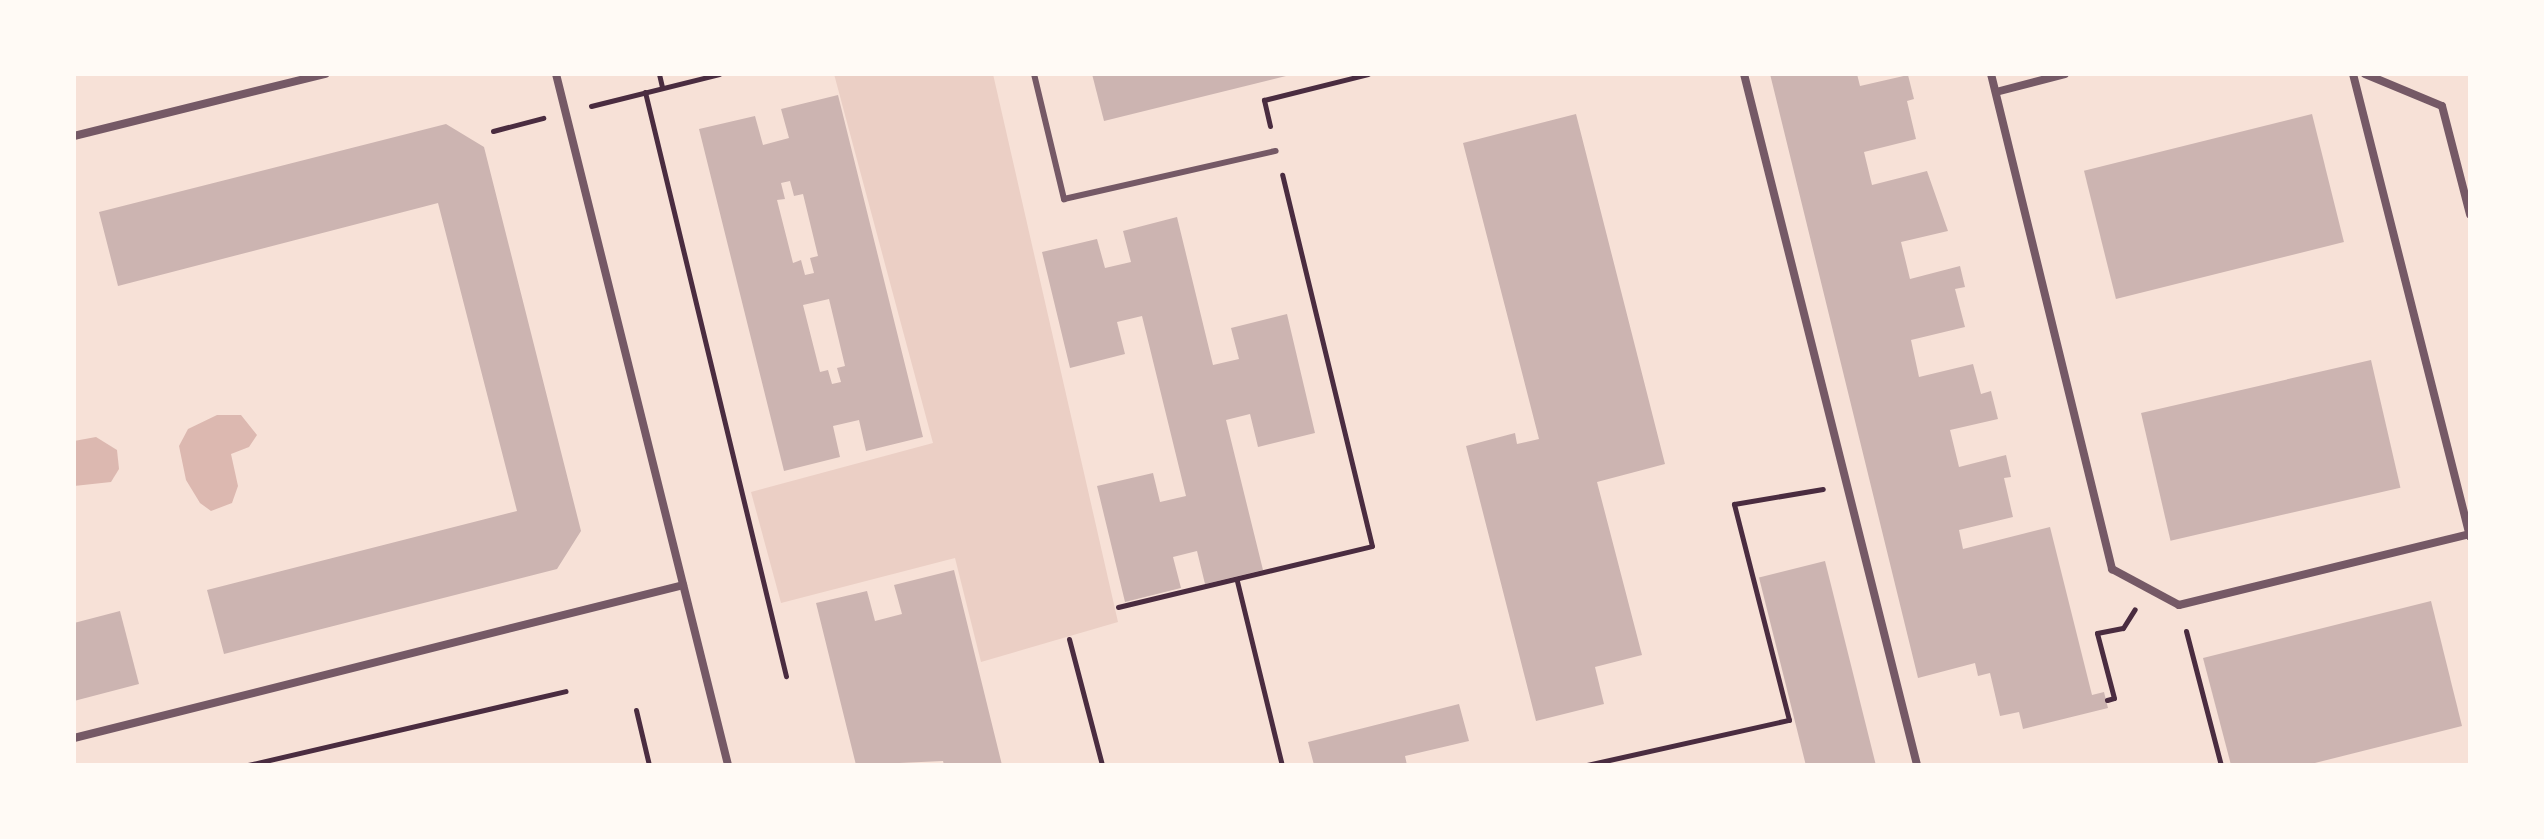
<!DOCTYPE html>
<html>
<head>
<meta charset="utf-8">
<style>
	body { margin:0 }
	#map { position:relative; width:2544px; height:839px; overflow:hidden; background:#f7e1d7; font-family:Rubik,sans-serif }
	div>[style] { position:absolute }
	.green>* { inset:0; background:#ebcfc5 }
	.water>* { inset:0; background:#dcb8b0 }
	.building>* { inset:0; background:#ccb4b1; transform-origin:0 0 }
	.path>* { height:5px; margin:-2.5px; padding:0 2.5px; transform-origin:2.5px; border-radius:2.5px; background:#4a2c40 }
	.service>* { height:6px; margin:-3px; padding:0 3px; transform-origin:3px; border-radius:3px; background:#755966 }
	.minor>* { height:8px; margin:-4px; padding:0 4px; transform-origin:4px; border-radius:4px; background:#755966 }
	span { translate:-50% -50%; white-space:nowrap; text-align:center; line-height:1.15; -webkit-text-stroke:8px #fffaf5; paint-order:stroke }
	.frame { position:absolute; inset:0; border:76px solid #fffaf5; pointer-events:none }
</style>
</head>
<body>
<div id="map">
	<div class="green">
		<div style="clip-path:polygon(834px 74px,993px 74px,1118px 622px,981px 662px,955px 558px,781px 603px,751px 492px,933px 443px)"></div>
	</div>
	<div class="water">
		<div style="clip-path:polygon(217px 415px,241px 415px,257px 435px,249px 447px,231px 454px,238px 486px,232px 503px,211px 511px,200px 503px,186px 480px,179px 446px,188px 429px)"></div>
		<div style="clip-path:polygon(96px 437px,117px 450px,119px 469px,111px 482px,74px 486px,74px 441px)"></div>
	</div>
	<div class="building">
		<div style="clip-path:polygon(1092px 74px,1290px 74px,1290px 75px,1104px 121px)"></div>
		<div style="clip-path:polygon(1770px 74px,1857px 74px,1860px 86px,1908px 75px,1914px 99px,1907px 101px,1916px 139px,1864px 152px,1872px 185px,1927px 171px,1948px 231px,1901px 242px,1910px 279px,1960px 266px,1965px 287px,1955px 289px,1965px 327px,1911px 340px,1919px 377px,1973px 364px,1981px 394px,1991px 391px,1998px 419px,1950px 430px,1959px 467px,2006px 455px,2011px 477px,2004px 478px,2013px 517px,1959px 530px,1963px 549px,2050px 527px,2092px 695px,2104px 692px,2108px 708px,2023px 729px,2019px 712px,2000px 716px,1990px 673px,1978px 676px,1975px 663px,1918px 678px)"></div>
		<div style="clip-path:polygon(evenodd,838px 95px,923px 437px,866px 451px,859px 420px,833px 426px,840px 457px,784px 471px,699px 129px,755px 116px,763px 145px,789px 138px,781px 109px,838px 95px,790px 181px,794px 196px,803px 194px,818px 256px,810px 258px,814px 273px,805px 275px,801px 260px,793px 263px,777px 200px,785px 199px,781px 183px,790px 181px,838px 95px,829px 299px,845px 366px,837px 368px,841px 382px,832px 384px,828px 370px,820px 372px,803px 305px,829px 299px)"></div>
		<div style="clip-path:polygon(1576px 114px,1665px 464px,1597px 482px,1642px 655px,1595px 667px,1604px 704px,1536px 721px,1466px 446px,1515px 433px,1517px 444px,1539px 439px,1463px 143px)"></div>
		<div style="left:2312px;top:114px;width:132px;height:235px;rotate:76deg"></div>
		<div style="clip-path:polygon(446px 124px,484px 147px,581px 531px,557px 569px,224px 654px,207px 590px,517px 511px,438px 203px,118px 286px,99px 212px)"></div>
		<div style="clip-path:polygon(1177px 217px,1213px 365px,1239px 359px,1231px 328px,1287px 314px,1315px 433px,1258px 447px,1250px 414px,1226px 420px,1263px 570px,1205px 584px,1197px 551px,1173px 557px,1181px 588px,1125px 602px,1097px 486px,1153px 473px,1160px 502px,1186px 496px,1142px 316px,1117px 322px,1125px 354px,1070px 368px,1042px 252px,1097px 239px,1105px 268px,1131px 262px,1123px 231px)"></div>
		<div style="left:2371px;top:360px;width:131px;height:236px;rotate:77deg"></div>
		<div style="left:1825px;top:561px;width:210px;height:68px;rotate:76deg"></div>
		<div style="clip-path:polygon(954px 570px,1002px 765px,944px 765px,943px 761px,856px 765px,816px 603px,867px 591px,875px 621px,902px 614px,894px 585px)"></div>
		<div style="clip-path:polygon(2431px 601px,2462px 726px,2307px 765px,2231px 765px,2203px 658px)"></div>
		<div style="clip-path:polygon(120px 611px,139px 684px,74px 701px,74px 623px)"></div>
		<div style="clip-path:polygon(1459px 704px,1469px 741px,1405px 756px,1407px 765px,1314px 765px,1308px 742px)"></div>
	</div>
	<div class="path">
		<div style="left:659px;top:74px;width:13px;rotate:77deg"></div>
		<div style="left:645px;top:92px;width:601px;rotate:76.43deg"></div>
		<div style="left:591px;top:106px;width:132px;rotate:-14deg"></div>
		<div style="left:1270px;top:126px;width:27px;rotate:-103deg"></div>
		<div style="left:1264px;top:100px;width:107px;rotate:-14deg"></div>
		<div style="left:493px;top:131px;width:52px;rotate:-14.6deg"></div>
		<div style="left:1237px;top:581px;width:189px;rotate:76.3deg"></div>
		<div style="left:1118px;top:607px;width:261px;rotate:-13.5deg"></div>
		<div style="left:1372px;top:546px;width:382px;rotate:-103.6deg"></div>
		<div style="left:2186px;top:631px;width:138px;rotate:75.4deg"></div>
		<div style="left:1069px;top:639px;width:130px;rotate:75.3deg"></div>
		<div style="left:2107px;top:700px;width:7px;rotate:-16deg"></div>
		<div style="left:2114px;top:698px;width:67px;rotate:-104.7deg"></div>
		<div style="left:2097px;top:633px;width:26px;rotate:-11deg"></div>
		<div style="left:2123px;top:628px;width:22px;rotate:-58deg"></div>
		<div style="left:636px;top:710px;width:57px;rotate:76.7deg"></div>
		<div style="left:248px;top:765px;width:326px;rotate:-13.1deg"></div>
		<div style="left:1587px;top:765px;width:207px;rotate:-12.6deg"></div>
		<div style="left:1789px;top:720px;width:223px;rotate:-104.3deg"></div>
		<div style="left:1734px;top:504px;width:90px;rotate:-9.6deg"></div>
	</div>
	<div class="service">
		<div style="left:1034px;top:74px;width:129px;rotate:76.5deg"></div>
		<div style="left:1064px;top:199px;width:217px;rotate:-12.8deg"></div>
	</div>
	<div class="minor">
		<div style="left:556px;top:74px;width:712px;rotate:76.02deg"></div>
		<div style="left:1744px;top:74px;width:712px;rotate:75.94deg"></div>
		<div style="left:1991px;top:74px;width:510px;rotate:76.26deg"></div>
		<div style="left:2112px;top:569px;width:76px;rotate:28.2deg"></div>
		<div style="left:2179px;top:605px;width:300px;rotate:-13.7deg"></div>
		<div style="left:2353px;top:74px;width:477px;rotate:75.8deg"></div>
		<div style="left:2365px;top:74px;width:83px;rotate:22.6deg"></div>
		<div style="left:2442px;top:106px;width:112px;rotate:75.5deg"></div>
		<div style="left:1996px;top:92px;width:71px;rotate:-14.6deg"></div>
		<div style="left:74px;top:136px;width:259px;rotate:-13.9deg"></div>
		<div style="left:74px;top:738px;width:628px;rotate:-14.1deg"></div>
	</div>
	<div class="frame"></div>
</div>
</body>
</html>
